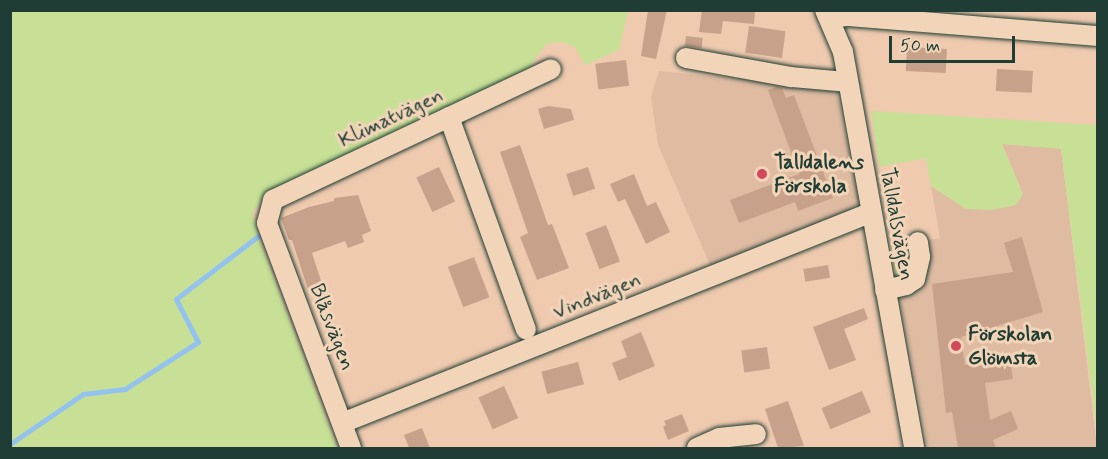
<!DOCTYPE html>
<html>
<head>
<meta charset="utf-8">
<style>
	body { margin:0 }
	#map { position:relative; width:1108px; height:459px; overflow:hidden; background:#efcaaf; font-family:Mynerve,sans-serif }
	div>[style] { position:absolute }
	.built>* { inset:0; background:#dfbba2 }
	.green>* { inset:0; background:#c7e096 }
	.stream>* { height:5px; margin:-2.5px; padding:0 2.5px; transform-origin:2.5px; border-radius:2.5px; background:#94c2ee }
	.building>* { inset:0; background:#c8a18a; transform-origin:0 0 }
	.roads { filter:drop-shadow(0 0 2px #1f3d34) drop-shadow(0 0 2px #1f3d34) }
	.minor>* { height:20px; margin:-10px; padding:0 10px; transform-origin:10px; border-radius:10px; background:#f2d4b8 }
	.dots>* { width:16px; height:16px; translate:-50% -50%; box-sizing:border-box; border:3px solid #f2d4b8; border-radius:50% }
	span { translate:-50% -50%; white-space:nowrap; text-align:center; line-height:1.15; -webkit-text-stroke:6px #f2d4b8; paint-order:stroke }
	.street-label { font-size:21px; color:#1f3d34 }
	.poi-label { font-size:21px; color:#1f3d34; font-weight:700 }
	.left { translate:0 -50%; text-align:left }
	.frame { position:absolute; inset:0; border:12px solid #1f3d34; pointer-events:none }
	.scale { position:absolute; left:889px; top:36px; width:126px; height:27px; box-sizing:border-box; border:3px solid #1f3d34; border-top:0; padding-left:8px; font-size:18px; line-height:21px; white-space:nowrap; color:#1f3d34; -webkit-text-stroke:4px #f2d4b8; paint-order:stroke }
</style>
</head>
<body>
<div id="map">
	<div class="built">
		<div style="clip-path:polygon(659px 71px,824px 87px,837px 93px,859px 203px,843px 216px,711px 267px,658px 145px,651px 97px)"></div>
		<div style="clip-path:polygon(1002px 144px,1061px 148px,1097px 448px,928px 448px,891px 247px,940px 238px,931px 186px,966px 209px,1023px 194px)"></div>
	</div>
	<div class="green">
		<div style="clip-path:polygon(10px 11px,628px 11px,619px 50px,585px 65px,575px 47px,562px 42px,547px 44px,536px 57px,529px 72px,262px 199px,253px 212px,258px 236px,337px 448px,11px 448px)"></div>
		<div style="clip-path:polygon(871px 111px,1097px 125px,1097px 433px,1061px 149px,1002px 144px,1023px 194px,1016px 205px,992px 210px,966px 209px,931px 186px,926px 158px,879px 167px)"></div>
		<div style="clip-path:polygon(911px 244px,910px 268px,896px 276px,891px 247px)"></div>
	</div>
	<div class="stream">
		<div style="left:10px;top:444px;width:88px;rotate:-34.4deg"></div>
		<div style="left:83px;top:394px;width:42px;rotate:-6.8deg"></div>
		<div style="left:125px;top:389px;width:87px;rotate:-32.8deg"></div>
		<div style="left:198px;top:342px;width:48px;rotate:-117.1deg"></div>
		<div style="left:176px;top:299px;width:103px;rotate:-37.5deg"></div>
	</div>
	<div class="building">
		<div style="clip-path:polygon(648px 10px,667px 10px,656px 59px,641px 56px)"></div>
		<div style="clip-path:polygon(702px 10px,755px 10px,754px 24px,723px 21px,721px 34px,699px 32px)"></div>
		<div style="left:749px;top:26px;width:37px;height:27px;rotate:8deg"></div>
		<div style="left:686px;top:36px;width:17px;height:10px;rotate:7deg"></div>
		<div style="left:907px;top:47px;width:40px;height:24px;rotate:3deg"></div>
		<div style="left:626px;top:60px;width:26px;height:31px;rotate:83deg"></div>
		<div style="left:997px;top:69px;width:36px;height:22px;rotate:3deg"></div>
		<div style="clip-path:polygon(776px 87px,782px 88px,786px 98px,794px 95px,833px 198px,798px 211px,795px 202px,739px 223px,730px 200px,799px 174px,768px 90px)"></div>
		<div style="clip-path:polygon(548px 106px,571px 109px,574px 120px,544px 129px,538px 109px)"></div>
		<div style="clip-path:polygon(520px 145px,548px 225px,552px 224px,569px 268px,537px 280px,520px 237px,528px 233px,500px 152px)"></div>
		<div style="left:439px;top:167px;width:38px;height:25px;rotate:65deg"></div>
		<div style="left:588px;top:167px;width:23px;height:23px;rotate:72deg"></div>
		<div style="clip-path:polygon(634px 174px,647px 206px,656px 202px,670px 232px,646px 244px,625px 199px,618px 202px,610px 184px)"></div>
		<div style="clip-path:polygon(358px 195px,371px 231px,362px 235px,364px 242px,348px 248px,345px 241px,312px 253px,323px 287px,309px 292px,292px 240px,289px 240px,281px 218px,309px 207px,334px 201px,334px 198px)"></div>
		<div style="left:606px;top:225px;width:39px;height:22px;rotate:69deg"></div>
		<div style="clip-path:polygon(1022px 237px,1043px 312px,961px 337px,965px 365px,1010px 360px,1013px 379px,985px 383px,990px 420px,1011px 411px,1018px 429px,993px 440px,996px 448px,958px 448px,952px 412px,946px 413px,932px 284px,1013px 272px,1004px 243px)"></div>
		<div style="left:474px;top:257px;width:43px;height:28px;rotate:69deg"></div>
		<div style="left:828px;top:265px;width:13px;height:25px;rotate:81deg"></div>
		<div style="clip-path:polygon(864px 308px,868px 319px,844px 329px,856px 360px,829px 370px,813px 327px)"></div>
		<div style="clip-path:polygon(641px 332px,655px 366px,619px 381px,612px 363px,627px 357px,621px 341px)"></div>
		<div style="left:767px;top:347px;width:22px;height:26px;rotate:82deg"></div>
		<div style="left:578px;top:362px;width:23px;height:38px;rotate:75deg"></div>
		<div style="left:504px;top:386px;width:35px;height:28px;rotate:66deg"></div>
		<div style="left:862px;top:391px;width:23px;height:44px;rotate:67deg"></div>
		<div style="clip-path:polygon(788px 401px,804px 446px,778px 448px,765px 409px)"></div>
		<div style="clip-path:polygon(682px 414px,689px 431px,668px 440px,663px 427px,666px 425px,664px 421px)"></div>
		<div style="clip-path:polygon(422px 428px,430px 448px,409px 448px,404px 435px)"></div>
	</div>
	<div class="roads">
		<div class="minor">
			<div style="left:825px;top:10px;width:46px;rotate:66.8deg"></div>
			<div style="left:843px;top:52px;width:402px;rotate:79.8deg"></div>
			<div style="left:829px;top:18px;width:20px;rotate:-6deg"></div>
			<div style="left:849px;top:16px;width:250px;rotate:4.6deg"></div>
			<div style="left:686px;top:58px;width:107px;rotate:10.3deg"></div>
			<div style="left:791px;top:77px;width:57px;rotate:5deg"></div>
			<div style="left:449px;top:117px;width:226px;rotate:70.1deg"></div>
			<div style="left:885px;top:290px;width:22px;rotate:-13deg"></div>
			<div style="left:906px;top:285px;width:11px;rotate:-34deg"></div>
			<div style="left:915px;top:279px;width:23px;rotate:-77deg"></div>
			<div style="left:920px;top:257px;width:15px;rotate:-98deg"></div>
			<div style="left:342px;top:423px;width:568px;rotate:-21.69deg"></div>
			<div style="left:351px;top:448px;width:240px;rotate:-110.5deg"></div>
			<div style="left:267px;top:223px;width:24px;rotate:-75deg"></div>
			<div style="left:273px;top:200px;width:307px;rotate:-25.2deg"></div>
			<div style="left:697px;top:448px;width:24px;rotate:-24deg"></div>
			<div style="left:719px;top:438px;width:37px;rotate:-6deg"></div>
		</div>
	</div>
	<div class="dots">
		<div style="left:762px;top:174px;background:#d1495b"></div>
		<div style="left:956px;top:346px;background:#d1495b"></div>
	</div>
	<div class="street-label">
		<span style="left:391px;top:118px;rotate:-25deg">Klimatvägen</span>
		<span style="left:897px;top:224px;rotate:80deg">Talldalsvägen</span>
		<span style="left:597px;top:296px;rotate:-22deg">Vindvägen</span>
		<span style="left:332px;top:327px;rotate:69deg">Blåsvägen</span>
	</div>
	<div class="poi-label">
		<span class="left" style="left:774px;top:174px">Talldalens<br>Förskola</span>
		<span class="left" style="left:968px;top:346px">Förskolan<br>Glömsta</span>
	</div>
	<div class="frame"></div>
	<div class="scale">50 m</div>
</div>
</body>
</html>
